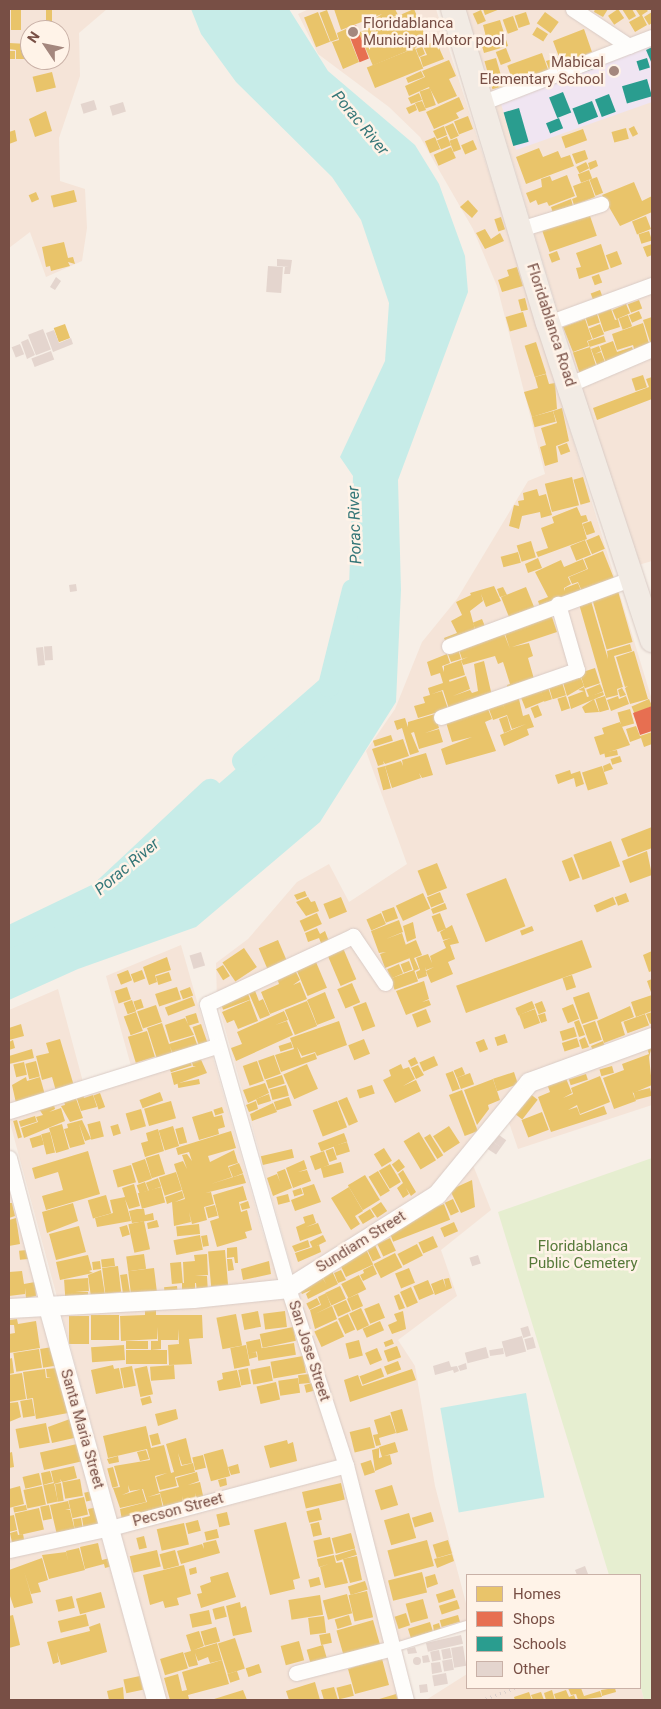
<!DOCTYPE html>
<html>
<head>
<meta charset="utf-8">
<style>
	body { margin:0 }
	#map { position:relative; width:661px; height:1709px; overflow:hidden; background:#f7efe7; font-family:Roboto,sans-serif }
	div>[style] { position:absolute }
	.residential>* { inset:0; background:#f5e4d8 }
	.education>* { inset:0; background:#f0e5f2 }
	.green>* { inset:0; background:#e6eed0 }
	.water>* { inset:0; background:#c7ece8; transform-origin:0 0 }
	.homes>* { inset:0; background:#e9c46a; transform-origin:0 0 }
	.shops>* { inset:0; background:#e76f51; transform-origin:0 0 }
	.schools>* { inset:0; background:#2a9d8f; transform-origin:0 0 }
	.river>* { height:22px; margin:-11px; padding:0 11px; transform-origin:11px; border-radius:11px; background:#c7ece8 }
	.building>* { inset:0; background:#e4d5ce; transform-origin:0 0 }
	.round { border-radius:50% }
	.path>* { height:2.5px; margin-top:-1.25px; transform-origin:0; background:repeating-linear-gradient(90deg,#dacfcb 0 1px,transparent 0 5px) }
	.roads { filter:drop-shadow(0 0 1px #d9cbc5) drop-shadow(0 0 1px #d9cbc5) }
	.service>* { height:8px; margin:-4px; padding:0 4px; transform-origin:4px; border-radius:4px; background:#fefdfb }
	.minor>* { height:15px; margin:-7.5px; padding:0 7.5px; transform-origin:7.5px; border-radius:7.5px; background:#fefdfb }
	.tertiary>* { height:19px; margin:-9.5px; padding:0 9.5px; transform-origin:9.5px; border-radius:9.5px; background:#fefdfb }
	.primary>* { height:24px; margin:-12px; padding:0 12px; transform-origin:12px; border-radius:12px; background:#f2ebe4 }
	.dots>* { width:14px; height:14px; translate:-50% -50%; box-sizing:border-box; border:2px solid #fff3e8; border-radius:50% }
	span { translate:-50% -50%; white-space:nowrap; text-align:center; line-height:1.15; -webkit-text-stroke:5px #fff3e8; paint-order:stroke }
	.poi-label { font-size:15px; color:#784f45 }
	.left { translate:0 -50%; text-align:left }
	.right { translate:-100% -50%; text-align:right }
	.street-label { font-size:15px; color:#784f45 }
	.park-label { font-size:15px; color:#567939 }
	.water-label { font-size:16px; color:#357778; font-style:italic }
	.frame { position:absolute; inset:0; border:10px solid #784f45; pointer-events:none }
	.legend { position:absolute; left:466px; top:1574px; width:175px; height:115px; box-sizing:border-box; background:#fff3e8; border:1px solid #c9b1a7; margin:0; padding:6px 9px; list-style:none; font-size:15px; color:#784f45 }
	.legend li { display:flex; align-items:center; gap:10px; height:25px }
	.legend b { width:25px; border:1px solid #c9b1a7 }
	.north { position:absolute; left:20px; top:20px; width:50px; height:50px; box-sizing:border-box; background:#fff3e8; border:1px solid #c9b1a7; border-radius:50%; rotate:304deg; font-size:14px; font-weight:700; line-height:20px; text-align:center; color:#784f45 }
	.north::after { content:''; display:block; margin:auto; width:18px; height:22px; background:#a4877e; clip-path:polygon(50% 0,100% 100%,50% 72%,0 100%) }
</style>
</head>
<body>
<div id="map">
	<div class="residential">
		<div style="clip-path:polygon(evenodd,9px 9px,107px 9px,79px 33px,80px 76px,59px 138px,60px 181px,85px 189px,87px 228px,82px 261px,46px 277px,30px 232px,9px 248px,9px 9px,30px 30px,60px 30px,60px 60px,30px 60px,30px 30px)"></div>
		<div style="clip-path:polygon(309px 9px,436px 9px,541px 335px,652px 700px,652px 1105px,518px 1149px,505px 1111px,473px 1165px,491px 1210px,441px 1250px,457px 1296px,398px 1340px,415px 1366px,435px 1486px,467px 1607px,467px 1622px,396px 1643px,217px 1000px,216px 963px,248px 939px,297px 882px,329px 864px,349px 902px,407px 864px,366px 751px,395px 709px,422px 642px,457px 599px,528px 481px,545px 474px,497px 286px,473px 229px,420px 137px,389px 107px,318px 54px,298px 14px)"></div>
		<div style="clip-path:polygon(459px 9px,652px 9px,652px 36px,490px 97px)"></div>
		<div style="clip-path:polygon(652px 40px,652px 561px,635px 566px,494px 100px)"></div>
		<div style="clip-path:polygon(181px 945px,263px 1233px,342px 1464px,118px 1523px,9px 1119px,9px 1010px,58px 989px,83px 1082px,131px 1066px,106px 976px)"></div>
		<div style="clip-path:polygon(9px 1170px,42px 1304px,9px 1306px)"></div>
		<div style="clip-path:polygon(45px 1310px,107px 1526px,9px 1549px,9px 1311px)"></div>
		<div style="clip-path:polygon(343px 1471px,402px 1700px,166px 1700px,116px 1528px)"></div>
		<div style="clip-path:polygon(105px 1532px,150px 1700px,9px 1700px,9px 1554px)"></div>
		<div style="clip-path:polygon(467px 1674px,467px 1688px,640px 1688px,640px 1684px,644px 1700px,426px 1700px)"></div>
	</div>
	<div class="education">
		<div style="clip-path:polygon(652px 41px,652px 102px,516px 150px,500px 101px)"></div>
	</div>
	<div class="green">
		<div style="clip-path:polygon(652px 1158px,652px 1700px,644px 1700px,640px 1684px,640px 1575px,609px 1575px,498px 1212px)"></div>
	</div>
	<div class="water">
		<div style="clip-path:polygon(191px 9px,289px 9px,328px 71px,415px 145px,439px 184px,465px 256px,468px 292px,398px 480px,401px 590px,396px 702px,320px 822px,196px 927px,78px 969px,9px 1000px,9px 942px,28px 935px,128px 877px,191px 808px,315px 700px,342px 650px,349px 587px,353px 476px,340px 457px,385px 361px,389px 303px,361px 220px,332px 177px,236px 82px,201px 34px)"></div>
		<div style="left:526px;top:1393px;width:106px;height:87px;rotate:80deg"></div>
	</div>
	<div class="homes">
		<div style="left:11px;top:9px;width:10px;height:21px"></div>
		<div style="left:46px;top:9px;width:6px;height:13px"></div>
		<div style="clip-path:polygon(334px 9px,395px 9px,398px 15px,378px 23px,376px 18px,382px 14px,341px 30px)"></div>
		<div style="left:414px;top:9px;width:36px;height:60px;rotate:67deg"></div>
		<div style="clip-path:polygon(483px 9px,500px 9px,485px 15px)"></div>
		<div style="clip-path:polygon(595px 9px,608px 9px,603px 17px,594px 12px)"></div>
		<div style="left:618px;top:9px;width:11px;height:12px;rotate:56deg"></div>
		<div style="clip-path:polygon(622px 9px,632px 9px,636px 16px,629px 20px)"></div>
		<div style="clip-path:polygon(646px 9px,648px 11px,642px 15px,647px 25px,635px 32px,629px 22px,640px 16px,636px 10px)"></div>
		<div style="left:327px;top:10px;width:31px;height:8px;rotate:69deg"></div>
		<div style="left:481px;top:10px;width:12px;height:9px;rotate:66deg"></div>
		<div style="left:318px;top:12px;width:32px;height:15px;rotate:68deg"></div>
		<div style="left:526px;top:12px;width:13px;height:12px;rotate:72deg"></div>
		<div style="left:545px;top:12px;width:17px;height:14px;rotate:36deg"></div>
		<div style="clip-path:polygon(652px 12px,652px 23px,649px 25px,644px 17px)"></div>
		<div style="left:513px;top:16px;width:15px;height:11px;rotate:70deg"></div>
		<div style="clip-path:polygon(500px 20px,508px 46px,484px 53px,480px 39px,486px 37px,483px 25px)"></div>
		<div style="left:537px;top:27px;width:13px;height:9px;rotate:32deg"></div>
		<div style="clip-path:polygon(346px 29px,359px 62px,343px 69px,332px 42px,339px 40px,337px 33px)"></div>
		<div style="clip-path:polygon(584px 29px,592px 52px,549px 69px,546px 61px,559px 57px,553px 41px)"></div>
		<div style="clip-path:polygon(436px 41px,444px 59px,423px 67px,420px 57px,427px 55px,423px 46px)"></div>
		<div style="clip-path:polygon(9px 43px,28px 44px,27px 59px,16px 59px,16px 50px,9px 49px)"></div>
		<div style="clip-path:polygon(422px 46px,425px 54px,419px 57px,416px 49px)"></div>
		<div style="left:415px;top:48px;width:22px;height:52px;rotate:68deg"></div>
		<div style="left:506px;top:48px;width:14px;height:11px;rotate:69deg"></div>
		<div style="left:9px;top:51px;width:6px;height:8px"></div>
		<div style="left:542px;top:53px;width:20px;height:37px;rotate:70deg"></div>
		<div style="left:496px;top:58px;width:29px;height:12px;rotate:74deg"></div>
		<div style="clip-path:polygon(449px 60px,456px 76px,449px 79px,457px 96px,438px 104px,429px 87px,409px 96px,405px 86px,425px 77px,422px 71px)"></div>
		<div style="clip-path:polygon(421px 71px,424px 77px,408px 83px,406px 78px)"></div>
		<div style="left:52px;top:72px;width:16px;height:20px;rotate:76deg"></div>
		<div style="left:430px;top:88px;width:18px;height:11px;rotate:71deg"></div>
		<div style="clip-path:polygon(419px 93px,422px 100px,411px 104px,408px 98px)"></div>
		<div style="clip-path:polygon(459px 97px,464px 109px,456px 113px,459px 118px,434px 129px,426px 112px)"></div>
		<div style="clip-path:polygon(422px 101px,426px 110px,419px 112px,415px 103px)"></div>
		<div style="clip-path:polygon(415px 104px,417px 110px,409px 114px,406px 108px)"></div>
		<div style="clip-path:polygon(46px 111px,52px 131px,35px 137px,29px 119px)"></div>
		<div style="left:468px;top:116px;width:14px;height:15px;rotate:69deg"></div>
		<div style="left:453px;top:123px;width:14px;height:9px;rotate:65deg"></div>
		<div style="clip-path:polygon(444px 126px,447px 135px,437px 139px,433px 131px)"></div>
		<div style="left:634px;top:126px;width:9px;height:6px;rotate:63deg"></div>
		<div style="left:626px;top:128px;width:11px;height:15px;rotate:75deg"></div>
		<div style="left:583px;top:129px;width:12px;height:23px;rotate:70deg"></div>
		<div style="clip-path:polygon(15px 130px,17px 141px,9px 144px,9px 132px)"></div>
		<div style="left:447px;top:136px;width:10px;height:11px;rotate:66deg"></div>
		<div style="left:435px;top:137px;width:13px;height:11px;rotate:67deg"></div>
		<div style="left:457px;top:138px;width:12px;height:8px;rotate:70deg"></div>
		<div style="left:473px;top:140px;width:10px;height:13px;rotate:66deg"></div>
		<div style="left:451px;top:147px;width:12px;height:19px;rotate:66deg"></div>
		<div style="clip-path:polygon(539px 148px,543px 157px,558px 151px,561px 158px,570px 155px,574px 166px,526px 184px,516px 157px)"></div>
		<div style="clip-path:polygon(585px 150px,588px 159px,576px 164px,572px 154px)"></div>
		<div style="clip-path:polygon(596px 160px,598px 166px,590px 170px,588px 163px)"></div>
		<div style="left:586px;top:162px;width:7px;height:11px;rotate:63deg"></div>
		<div style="left:589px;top:170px;width:9px;height:12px;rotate:69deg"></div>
		<div style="clip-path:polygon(567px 175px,575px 196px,549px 206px,547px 202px,538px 205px,536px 200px,530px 203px,526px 193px,542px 187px,541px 179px,550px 176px,552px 181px)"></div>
		<div style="left:597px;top:177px;width:17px;height:8px;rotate:69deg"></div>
		<div style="clip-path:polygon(589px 180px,595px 197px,574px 205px,572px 199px,577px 197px,573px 186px)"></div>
		<div style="clip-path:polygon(634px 182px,642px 201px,652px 196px,652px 212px,620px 226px,602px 195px)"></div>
		<div style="left:74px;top:190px;width:12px;height:24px;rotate:76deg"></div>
		<div style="left:36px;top:192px;width:8px;height:8px;rotate:67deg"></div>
		<div style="clip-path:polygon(571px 199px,573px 206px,553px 213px,551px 207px)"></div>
		<div style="clip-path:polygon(468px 200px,478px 211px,472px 218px,460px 207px)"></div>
		<div style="left:589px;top:213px;width:24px;height:50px;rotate:71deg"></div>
		<div style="left:646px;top:216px;width:14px;height:15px;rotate:69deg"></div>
		<div style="left:501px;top:217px;width:13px;height:7px;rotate:72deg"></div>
		<div style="clip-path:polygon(485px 229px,491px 239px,500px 233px,504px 241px,485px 249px,476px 233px)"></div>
		<div style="left:649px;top:231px;width:10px;height:11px;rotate:73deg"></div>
		<div style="clip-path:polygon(64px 242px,68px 258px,73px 257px,75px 264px,68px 262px,70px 266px,51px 271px,50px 266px,46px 267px,42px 247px)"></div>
		<div style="clip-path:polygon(601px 244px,609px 269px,579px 279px,576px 268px,581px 267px,576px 253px)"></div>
		<div style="clip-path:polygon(652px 244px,652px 255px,647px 257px,643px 247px)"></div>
		<div style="left:557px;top:251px;width:9px;height:9px;rotate:69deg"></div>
		<div style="left:617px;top:251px;width:14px;height:12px;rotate:69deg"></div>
		<div style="clip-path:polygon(517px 267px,523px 286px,502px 292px,498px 280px,509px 276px,507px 270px)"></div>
		<div style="left:599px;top:274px;width:9px;height:8px;rotate:69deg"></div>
		<div style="left:600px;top:290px;width:9px;height:10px;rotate:69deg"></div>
		<div style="left:525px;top:298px;width:12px;height:7px;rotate:76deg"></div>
		<div style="left:639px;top:300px;width:9px;height:12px;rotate:69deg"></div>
		<div style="left:626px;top:304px;width:10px;height:15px;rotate:66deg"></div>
		<div style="clip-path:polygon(611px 309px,615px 320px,606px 323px,618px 319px,620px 327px,604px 332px,598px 314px)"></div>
		<div style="left:639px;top:311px;width:8px;height:11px;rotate:67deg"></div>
		<div style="left:523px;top:312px;width:15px;height:18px;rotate:74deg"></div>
		<div style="left:597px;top:314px;width:9px;height:12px;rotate:72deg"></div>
		<div style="left:628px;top:315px;width:12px;height:10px;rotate:70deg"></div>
		<div style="clip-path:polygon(652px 317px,652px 348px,643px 320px)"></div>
		<div style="clip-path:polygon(585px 319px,592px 339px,587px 341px,589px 346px,573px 352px,563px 327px)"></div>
		<div style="clip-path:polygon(643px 323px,650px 347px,635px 352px,633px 345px,617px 350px,612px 334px)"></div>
		<div style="left:65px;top:324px;width:15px;height:12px;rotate:70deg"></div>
		<div style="left:600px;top:324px;width:11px;height:12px;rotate:68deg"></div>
		<div style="left:604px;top:336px;width:6px;height:17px;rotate:72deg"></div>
		<div style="clip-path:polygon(613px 341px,617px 352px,632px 347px,635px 356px,607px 366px,600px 346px)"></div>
		<div style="left:536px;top:342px;width:33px;height:12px;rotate:72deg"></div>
		<div style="clip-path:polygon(599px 346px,601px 351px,595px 354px,601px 352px,607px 367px,599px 370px,591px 349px)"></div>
		<div style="left:590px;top:347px;width:26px;height:18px;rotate:72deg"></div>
		<div style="clip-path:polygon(546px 374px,549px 384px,555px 383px,557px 409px,532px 417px,524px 392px,538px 388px,535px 377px)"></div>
		<div style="left:643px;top:375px;width:13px;height:12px;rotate:72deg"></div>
		<div style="clip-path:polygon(652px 377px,652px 399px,597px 420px,593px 408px,649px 387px,646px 379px)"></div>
		<div style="clip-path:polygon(562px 408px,569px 441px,556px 446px,558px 462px,545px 466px,540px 447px,546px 445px,541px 428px,557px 423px,553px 411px)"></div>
		<div style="left:553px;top:411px;width:11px;height:22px;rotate:75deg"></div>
		<div style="left:567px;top:443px;width:9px;height:10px;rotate:69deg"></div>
		<div style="left:572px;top:477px;width:29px;height:28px;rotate:76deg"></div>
		<div style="left:583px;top:477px;width:26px;height:10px;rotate:74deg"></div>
		<div style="clip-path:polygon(537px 489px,539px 496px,546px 494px,552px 515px,541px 518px,540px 512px,522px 516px,519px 529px,509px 526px,514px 505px,519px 506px,518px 501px,524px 500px,523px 493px)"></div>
		<div style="clip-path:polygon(577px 507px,581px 516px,586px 515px,588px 521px,582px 523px,587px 539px,538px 557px,536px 552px,548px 548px,541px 528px,554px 523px,552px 517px)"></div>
		<div style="left:591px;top:521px;width:12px;height:9px;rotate:70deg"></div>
		<div style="left:599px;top:535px;width:15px;height:14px;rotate:67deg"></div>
		<div style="left:585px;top:540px;width:16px;height:16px;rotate:68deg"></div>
		<div style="left:531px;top:541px;width:17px;height:15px;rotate:73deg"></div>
		<div style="clip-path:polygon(603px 551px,615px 581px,583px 594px,578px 582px,572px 584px,569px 577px,588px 569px,584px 559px)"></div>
		<div style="left:518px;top:552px;width:11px;height:18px;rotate:75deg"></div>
		<div style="clip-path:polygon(538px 558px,542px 568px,528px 573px,525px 564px)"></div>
		<div style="clip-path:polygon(583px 559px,587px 569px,568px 577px,571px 584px,564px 588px,565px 591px,565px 588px,578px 583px,582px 593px,541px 610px,538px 601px,548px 597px,535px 572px,561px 560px,564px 567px)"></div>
		<div style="clip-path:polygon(494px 586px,501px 601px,486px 607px,481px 594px,483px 601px,470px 611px,476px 633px,447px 645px,444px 638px,457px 633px,451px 621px,462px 615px,456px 602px,471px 595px,470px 593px)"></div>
		<div style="clip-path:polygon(503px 587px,507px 595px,500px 597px,497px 589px)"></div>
		<div style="left:526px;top:587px;width:24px;height:27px;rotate:68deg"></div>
		<div style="left:618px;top:591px;width:53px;height:27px;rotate:74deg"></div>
		<div style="clip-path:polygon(591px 601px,608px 659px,607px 651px,630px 644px,632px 651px,614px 656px,623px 687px,617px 689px,618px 695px,606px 698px,579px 604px)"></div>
		<div style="clip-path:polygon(551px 614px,557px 632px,512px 647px,529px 643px,533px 656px,528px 658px,534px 679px,508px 690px,507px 685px,510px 684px,505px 668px,503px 662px,498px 664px,495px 656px,463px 665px,461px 660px,468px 657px,462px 659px,458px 647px,503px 631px,510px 649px,504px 631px)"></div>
		<div style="left:482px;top:619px;width:11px;height:10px;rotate:68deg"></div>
		<div style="clip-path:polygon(457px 645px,461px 659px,451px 662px,446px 649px)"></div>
		<div style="clip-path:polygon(634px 651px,648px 699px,630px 704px,625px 688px,628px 686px,625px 687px,616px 657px)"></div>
		<div style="clip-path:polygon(447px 654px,450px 663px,442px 666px,444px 672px,444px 666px,461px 660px,465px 675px,449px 680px,451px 688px,449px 682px,466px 676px,470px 689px,453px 696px,470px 690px,472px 693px,478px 691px,474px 664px,484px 661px,492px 696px,449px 709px,443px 690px,432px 694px,442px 691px,448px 709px,418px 718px,414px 706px,425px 703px,423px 697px,430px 695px,428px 688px,443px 683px,440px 673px,431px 676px,427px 662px)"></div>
		<div style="left:595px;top:668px;width:16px;height:16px;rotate:72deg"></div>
		<div style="clip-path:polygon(579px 673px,584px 686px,567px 696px,562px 679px)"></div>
		<div style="left:561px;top:679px;width:17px;height:14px;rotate:73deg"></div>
		<div style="left:547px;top:684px;width:16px;height:8px;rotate:72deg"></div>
		<div style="left:600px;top:684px;width:8px;height:15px;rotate:67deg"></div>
		<div style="left:539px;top:686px;width:16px;height:21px;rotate:68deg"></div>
		<div style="clip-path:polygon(584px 687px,587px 697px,603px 692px,604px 695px,571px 709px,568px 697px,584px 691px,578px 690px)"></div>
		<div style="clip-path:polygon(622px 688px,626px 695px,620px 697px,618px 690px)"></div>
		<div style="clip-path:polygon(518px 695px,523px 716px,529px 714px,534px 727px,527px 729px,529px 735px,504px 746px,500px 735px,526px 724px,512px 729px,507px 715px,493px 720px,487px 704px,501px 699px,505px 710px,502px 701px)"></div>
		<div style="left:566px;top:696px;width:13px;height:9px;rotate:72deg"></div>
		<div style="left:605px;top:696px;width:14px;height:10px;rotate:73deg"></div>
		<div style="clip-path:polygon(618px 696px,619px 699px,626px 696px,629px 704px,611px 711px,607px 700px)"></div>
		<div style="clip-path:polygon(594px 699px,599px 712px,585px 713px,582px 707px)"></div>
		<div style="left:649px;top:699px;width:8px;height:19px;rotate:67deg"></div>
		<div style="clip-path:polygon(486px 704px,492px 719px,485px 722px,496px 751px,446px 765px,441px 749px,472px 737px,452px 742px,445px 719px,463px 713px,466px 718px,464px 712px)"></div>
		<div style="left:538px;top:705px;width:11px;height:8px;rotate:68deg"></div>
		<div style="left:630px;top:709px;width:15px;height:13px;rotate:74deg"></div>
		<div style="clip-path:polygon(435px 714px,439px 728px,425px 733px,439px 729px,443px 742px,419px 749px,414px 732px,411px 733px,419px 752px,410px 755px,402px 728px,397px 730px,394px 721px,405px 718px,408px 727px,408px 722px)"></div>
		<div style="clip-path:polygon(507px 716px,511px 730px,504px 733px,499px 719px)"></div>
		<div style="clip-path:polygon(620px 722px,630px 745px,600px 755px,594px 737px,604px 734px,602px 728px)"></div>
		<div style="clip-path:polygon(636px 726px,640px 736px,652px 732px,652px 744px,644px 747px,641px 738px,630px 742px,626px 729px)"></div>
		<div style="left:391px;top:735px;width:6px;height:19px;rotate:72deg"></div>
		<div style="clip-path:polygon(403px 739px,409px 756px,385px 764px,383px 761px,384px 764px,378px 766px,372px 749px)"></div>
		<div style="left:617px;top:750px;width:5px;height:13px;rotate:79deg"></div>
		<div style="clip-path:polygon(426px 753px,433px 775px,422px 778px,419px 773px,421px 778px,392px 788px,385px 766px,401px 761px,403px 766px,402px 760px)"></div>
		<div style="left:620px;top:756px;width:6px;height:10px;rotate:72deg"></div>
		<div style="clip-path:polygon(610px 763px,613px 769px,604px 772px,603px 766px)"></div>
		<div style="left:385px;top:766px;width:23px;height:8px;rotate:75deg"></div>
		<div style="left:602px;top:766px;width:19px;height:21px;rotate:72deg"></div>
		<div style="clip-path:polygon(570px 770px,571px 774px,580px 771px,584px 784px,576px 787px,574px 778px,558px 784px,555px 775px)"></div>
		<div style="clip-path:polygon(652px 827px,652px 848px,628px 857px,621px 839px)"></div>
		<div style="left:611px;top:841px;width:27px;height:40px;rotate:70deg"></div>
		<div style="clip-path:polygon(647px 851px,652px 875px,630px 883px,622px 861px)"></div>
		<div style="left:572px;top:857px;width:22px;height:11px;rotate:69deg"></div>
		<div style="left:437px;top:863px;width:27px;height:21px;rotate:68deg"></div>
		<div style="left:506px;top:878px;width:52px;height:43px;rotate:68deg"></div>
		<div style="clip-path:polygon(305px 891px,307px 896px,297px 900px,294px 895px)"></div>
		<div style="left:440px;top:892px;width:11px;height:14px;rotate:68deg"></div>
		<div style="left:423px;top:893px;width:17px;height:30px;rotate:65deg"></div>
		<div style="left:626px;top:893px;width:9px;height:12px;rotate:69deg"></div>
		<div style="clip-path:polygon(308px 897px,311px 902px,315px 901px,319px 911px,306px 916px,296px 902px)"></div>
		<div style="left:341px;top:897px;width:16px;height:19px;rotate:68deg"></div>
		<div style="left:613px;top:897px;width:8px;height:21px;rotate:67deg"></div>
		<div style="clip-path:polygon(445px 903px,447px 909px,433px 914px,431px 909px)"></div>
		<div style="left:394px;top:907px;width:12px;height:13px;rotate:70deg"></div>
		<div style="left:317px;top:913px;width:12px;height:19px;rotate:66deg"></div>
		<div style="left:381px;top:913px;width:12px;height:16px;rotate:66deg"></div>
		<div style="left:440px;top:913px;width:17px;height:9px;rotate:69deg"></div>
		<div style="clip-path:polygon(399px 920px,403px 932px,386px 939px,402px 933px,410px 958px,385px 968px,380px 954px,386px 952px,379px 953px,371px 931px)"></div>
		<div style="clip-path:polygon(413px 922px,416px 938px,407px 942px,403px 926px)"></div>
		<div style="clip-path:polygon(452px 925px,459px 943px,450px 945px,455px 959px,448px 962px,453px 974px,431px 983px,426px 971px,434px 967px,426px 970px,425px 967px,427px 976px,418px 979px,416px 972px,420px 970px,416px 958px,428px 954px,432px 963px,430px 956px,446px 948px,443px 941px,451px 938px,443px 940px,440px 932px)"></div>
		<div style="left:532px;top:926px;width:5px;height:13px;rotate:68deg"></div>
		<div style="clip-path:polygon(317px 928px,320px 934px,325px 931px,330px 944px,323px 948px,319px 938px,308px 942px,305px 933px)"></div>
		<div style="left:278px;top:940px;width:26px;height:21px;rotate:67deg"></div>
		<div style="clip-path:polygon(416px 940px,422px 955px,414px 958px,419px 969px,414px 971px,405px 945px)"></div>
		<div style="left:582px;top:940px;width:29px;height:134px;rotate:70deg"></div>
		<div style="left:244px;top:948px;width:23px;height:26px;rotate:56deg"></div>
		<div style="left:343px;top:948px;width:34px;height:17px;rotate:67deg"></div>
		<div style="clip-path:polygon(652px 951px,652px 971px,649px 972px,643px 955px)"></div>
		<div style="clip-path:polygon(167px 957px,171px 970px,155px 975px,157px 982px,149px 985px,143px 967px)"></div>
		<div style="left:409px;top:961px;width:9px;height:9px;rotate:69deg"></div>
		<div style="left:316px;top:962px;width:28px;height:21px;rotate:67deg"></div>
		<div style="left:399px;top:964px;width:10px;height:13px;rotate:66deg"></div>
		<div style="left:223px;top:965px;width:13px;height:8px;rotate:58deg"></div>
		<div style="left:128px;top:970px;width:11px;height:12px;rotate:68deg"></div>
		<div style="left:142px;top:970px;width:9px;height:12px;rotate:69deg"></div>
		<div style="clip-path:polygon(295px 970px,300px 980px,293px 985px,300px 982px,307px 999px,270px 1014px,261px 992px,279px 984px,277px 978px)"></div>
		<div style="left:414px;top:970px;width:12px;height:25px;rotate:70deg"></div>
		<div style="left:169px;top:972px;width:9px;height:14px;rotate:72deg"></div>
		<div style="left:572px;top:975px;width:13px;height:10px;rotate:72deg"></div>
		<div style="clip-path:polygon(652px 979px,652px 1011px,636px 1017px,631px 1002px,652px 995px,647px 981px)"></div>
		<div style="clip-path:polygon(424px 981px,429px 999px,422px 1002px,429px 1000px,431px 1005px,406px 1015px,396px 991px)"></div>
		<div style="left:352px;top:983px;width:21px;height:16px;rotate:67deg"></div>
		<div style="left:127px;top:987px;width:13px;height:13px;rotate:72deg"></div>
		<div style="left:177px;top:987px;width:13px;height:23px;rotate:72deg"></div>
		<div style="left:190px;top:987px;width:9px;height:11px;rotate:69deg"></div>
		<div style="clip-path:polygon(254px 988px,259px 1001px,263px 999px,270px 1015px,260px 1019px,248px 991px)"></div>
		<div style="left:247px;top:991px;width:9px;height:29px;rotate:69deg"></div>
		<div style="clip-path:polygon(325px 992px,335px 1018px,317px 1025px,313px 1014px,322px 1011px,313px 1014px,307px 1000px)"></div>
		<div style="left:589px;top:992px;width:28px;height:17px;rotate:71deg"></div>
		<div style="left:192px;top:997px;width:9px;height:29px;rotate:69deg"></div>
		<div style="left:141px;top:999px;width:9px;height:8px;rotate:72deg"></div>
		<div style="left:132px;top:1000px;width:12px;height:9px;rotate:70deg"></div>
		<div style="clip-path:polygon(250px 1000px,258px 1021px,238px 1029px,234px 1020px,227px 1023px,222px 1012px)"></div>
		<div style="left:307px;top:1001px;width:27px;height:24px;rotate:68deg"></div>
		<div style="left:532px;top:1001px;width:8px;height:18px;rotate:67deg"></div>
		<div style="left:542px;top:1001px;width:11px;height:8px;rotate:68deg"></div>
		<div style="left:366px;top:1002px;width:26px;height:14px;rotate:69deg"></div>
		<div style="left:573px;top:1004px;width:16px;height:12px;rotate:68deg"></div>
		<div style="left:156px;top:1005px;width:18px;height:20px;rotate:71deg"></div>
		<div style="clip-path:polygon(630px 1006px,634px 1017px,621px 1022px,625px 1035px,604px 1043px,597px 1021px)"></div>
		<div style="left:426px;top:1009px;width:14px;height:15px;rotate:69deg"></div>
		<div style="left:535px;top:1009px;width:15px;height:17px;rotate:70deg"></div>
		<div style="clip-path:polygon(284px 1011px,288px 1020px,275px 1025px,287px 1021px,293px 1035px,236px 1061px,231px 1048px,242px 1044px,237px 1032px)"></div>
		<div style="left:136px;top:1012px;width:20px;height:13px;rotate:70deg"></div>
		<div style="clip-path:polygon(652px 1012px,652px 1023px,650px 1024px,646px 1014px)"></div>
		<div style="left:196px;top:1013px;width:10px;height:11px;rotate:73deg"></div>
		<div style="clip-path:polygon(545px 1013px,547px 1021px,541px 1023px,538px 1015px)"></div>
		<div style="left:645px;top:1014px;width:12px;height:23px;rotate:70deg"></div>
		<div style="clip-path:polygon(185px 1018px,194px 1035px,170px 1042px,165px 1025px)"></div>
		<div style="clip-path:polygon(579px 1020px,585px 1035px,579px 1037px,574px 1022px)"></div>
		<div style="clip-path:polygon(339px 1021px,347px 1045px,317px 1056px,315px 1052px,302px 1056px,297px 1047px,301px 1058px,315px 1053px,317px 1059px,281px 1072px,275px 1055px,294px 1049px,290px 1038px)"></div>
		<div style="left:595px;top:1021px;width:20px;height:13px;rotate:70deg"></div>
		<div style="clip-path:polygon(162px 1023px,169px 1044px,194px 1036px,198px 1047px,173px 1055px,170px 1046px,172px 1054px,157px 1059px,147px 1028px)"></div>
		<div style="clip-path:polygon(21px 1024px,24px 1036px,9px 1040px,9px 1028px)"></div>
		<div style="left:201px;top:1024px;width:21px;height:9px;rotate:71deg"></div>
		<div style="left:574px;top:1027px;width:10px;height:15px;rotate:73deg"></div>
		<div style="left:147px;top:1031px;width:27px;height:20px;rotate:73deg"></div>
		<div style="left:505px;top:1034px;width:9px;height:11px;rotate:72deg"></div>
		<div style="clip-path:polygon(585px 1037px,589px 1047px,582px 1049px,579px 1040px)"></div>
		<div style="left:577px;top:1038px;width:9px;height:16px;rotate:72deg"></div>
		<div style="clip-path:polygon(60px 1039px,74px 1086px,56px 1091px,52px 1077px,42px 1080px,36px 1056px,49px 1053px,46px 1043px)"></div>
		<div style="left:364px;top:1039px;width:16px;height:17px;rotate:68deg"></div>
		<div style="left:484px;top:1039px;width:11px;height:9px;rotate:68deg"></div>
		<div style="clip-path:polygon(13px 1040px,15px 1048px,9px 1050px,9px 1042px)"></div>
		<div style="clip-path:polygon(603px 1041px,605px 1047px,593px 1051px,591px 1046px)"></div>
		<div style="left:291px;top:1042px;width:6px;height:13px;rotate:72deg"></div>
		<div style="clip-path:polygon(652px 1046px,649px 1057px,652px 1085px,633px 1093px,632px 1091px,636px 1101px,614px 1109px,603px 1078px,624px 1070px,622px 1064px,649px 1054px,647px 1048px)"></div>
		<div style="clip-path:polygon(32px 1049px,34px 1058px,9px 1064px,9px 1056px)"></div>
		<div style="clip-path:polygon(198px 1053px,207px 1073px,174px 1085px,171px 1073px,196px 1066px,193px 1066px,190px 1056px)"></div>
		<div style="left:274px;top:1055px;width:20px;height:17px;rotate:70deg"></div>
		<div style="left:434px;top:1056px;width:10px;height:16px;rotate:66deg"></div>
		<div style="left:189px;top:1057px;width:9px;height:22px;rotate:72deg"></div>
		<div style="left:415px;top:1057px;width:7px;height:8px;rotate:63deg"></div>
		<div style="left:36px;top:1061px;width:16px;height:11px;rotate:76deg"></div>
		<div style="left:257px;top:1061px;width:21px;height:15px;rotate:71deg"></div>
		<div style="left:24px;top:1062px;width:13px;height:11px;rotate:77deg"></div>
		<div style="left:307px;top:1064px;width:27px;height:26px;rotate:66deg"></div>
		<div style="clip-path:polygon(401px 1064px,403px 1069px,409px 1067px,415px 1079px,403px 1086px,416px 1080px,421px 1091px,395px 1103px,383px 1080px,391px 1076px,389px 1070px)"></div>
		<div style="clip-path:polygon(418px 1065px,424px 1075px,416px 1079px,411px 1068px)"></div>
		<div style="left:612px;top:1066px;width:7px;height:13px;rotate:74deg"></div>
		<div style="left:462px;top:1067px;width:8px;height:9px;rotate:67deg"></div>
		<div style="left:453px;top:1071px;width:19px;height:8px;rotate:69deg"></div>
		<div style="left:514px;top:1072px;width:13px;height:22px;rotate:72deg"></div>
		<div style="left:470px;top:1073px;width:12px;height:14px;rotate:70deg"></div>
		<div style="left:586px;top:1074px;width:6px;height:18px;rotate:72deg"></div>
		<div style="left:282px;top:1075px;width:9px;height:17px;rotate:72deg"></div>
		<div style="clip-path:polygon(565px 1076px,572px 1093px,563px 1098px,573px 1094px,571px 1088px,600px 1076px,610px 1102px,580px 1114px,577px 1105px,568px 1110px,577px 1107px,580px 1115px,604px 1106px,607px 1114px,551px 1132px,538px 1097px,550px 1092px,547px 1084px)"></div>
		<div style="clip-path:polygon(26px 1077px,27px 1081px,40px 1077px,45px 1095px,16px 1103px,12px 1085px)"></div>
		<div style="left:199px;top:1079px;width:5px;height:22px;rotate:79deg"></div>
		<div style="clip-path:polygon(493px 1079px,500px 1100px,488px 1105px,489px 1109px,477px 1125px,464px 1090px,480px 1084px,482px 1089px,480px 1084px)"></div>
		<div style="clip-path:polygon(265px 1083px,269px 1093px,248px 1103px,243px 1090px)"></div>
		<div style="left:286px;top:1085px;width:11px;height:17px;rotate:75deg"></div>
		<div style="left:372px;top:1085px;width:9px;height:16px;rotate:72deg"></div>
		<div style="left:650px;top:1088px;width:8px;height:17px;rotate:76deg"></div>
		<div style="left:462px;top:1090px;width:44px;height:14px;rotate:69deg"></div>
		<div style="clip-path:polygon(82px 1091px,84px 1098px,93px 1095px,97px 1107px,81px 1111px,75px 1093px)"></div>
		<div style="left:160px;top:1092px;width:9px;height:22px;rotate:69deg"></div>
		<div style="clip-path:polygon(74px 1093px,83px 1118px,70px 1122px,61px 1106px,65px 1105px,62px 1096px)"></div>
		<div style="left:100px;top:1093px;width:15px;height:7px;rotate:70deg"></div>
		<div style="left:529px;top:1093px;width:11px;height:25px;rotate:38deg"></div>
		<div style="clip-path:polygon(269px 1094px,271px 1101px,258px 1105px,256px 1099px)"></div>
		<div style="left:289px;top:1097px;width:9px;height:16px;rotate:72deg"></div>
		<div style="left:347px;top:1097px;width:27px;height:10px;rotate:66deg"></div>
		<div style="clip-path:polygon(53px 1101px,55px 1109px,49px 1112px,61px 1108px,65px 1121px,24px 1138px,21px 1128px,38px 1122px,36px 1117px,43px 1115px,37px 1106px)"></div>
		<div style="left:171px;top:1101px;width:18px;height:28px;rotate:74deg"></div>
		<div style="clip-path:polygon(256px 1101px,258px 1109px,249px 1112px,246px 1105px)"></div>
		<div style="left:337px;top:1101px;width:28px;height:26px;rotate:69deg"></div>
		<div style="clip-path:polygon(273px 1103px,277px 1112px,252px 1121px,250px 1114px)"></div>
		<div style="left:222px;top:1107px;width:6px;height:9px;rotate:72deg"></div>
		<div style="left:141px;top:1109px;width:18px;height:16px;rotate:74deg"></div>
		<div style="clip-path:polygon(212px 1111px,214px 1117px,222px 1115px,225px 1127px,218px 1129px,219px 1134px,199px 1140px,192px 1117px)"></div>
		<div style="left:542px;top:1112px;width:19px;height:22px;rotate:69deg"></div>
		<div style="left:35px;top:1116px;width:6px;height:17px;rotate:72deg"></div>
		<div style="left:17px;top:1120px;width:18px;height:4px;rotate:74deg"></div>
		<div style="clip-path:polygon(82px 1120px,91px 1139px,85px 1141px,79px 1124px,85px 1144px,70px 1148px,64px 1129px,68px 1128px,67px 1124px)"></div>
		<div style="left:100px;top:1121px;width:16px;height:13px;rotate:76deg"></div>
		<div style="clip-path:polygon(62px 1124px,69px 1149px,56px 1153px,52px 1138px,58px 1137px,52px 1138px,49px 1128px)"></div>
		<div style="left:118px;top:1124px;width:10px;height:8px;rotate:73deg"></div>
		<div style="left:173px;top:1126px;width:21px;height:15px;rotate:73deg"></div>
		<div style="left:449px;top:1126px;width:20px;height:19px;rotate:57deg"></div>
		<div style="left:183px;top:1127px;width:16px;height:8px;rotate:75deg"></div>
		<div style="clip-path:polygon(158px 1129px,164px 1151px,145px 1157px,141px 1143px,148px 1141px,146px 1133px)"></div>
		<div style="clip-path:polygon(231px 1131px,236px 1148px,208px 1156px,210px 1162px,234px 1150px,238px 1163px,228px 1166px,232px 1177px,211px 1184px,243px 1174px,246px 1183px,205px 1193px,211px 1192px,214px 1204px,204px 1207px,207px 1220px,192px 1224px,189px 1212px,191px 1222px,174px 1226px,172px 1202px,167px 1204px,165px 1197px,182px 1191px,184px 1198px,175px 1202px,185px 1199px,174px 1164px,183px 1161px,187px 1169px,182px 1155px,187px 1154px,192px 1161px,189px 1152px,178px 1155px,176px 1148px)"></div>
		<div style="left:50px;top:1132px;width:21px;height:9px;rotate:76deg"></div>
		<div style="left:419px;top:1132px;width:33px;height:18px;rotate:59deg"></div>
		<div style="left:344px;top:1133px;width:9px;height:28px;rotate:69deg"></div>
		<div style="left:430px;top:1134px;width:25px;height:7px;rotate:58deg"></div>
		<div style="left:41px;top:1135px;width:10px;height:12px;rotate:73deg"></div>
		<div style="left:347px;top:1142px;width:10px;height:14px;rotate:73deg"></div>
		<div style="left:333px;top:1148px;width:12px;height:8px;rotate:70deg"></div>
		<div style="left:384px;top:1148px;width:15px;height:12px;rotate:58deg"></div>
		<div style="left:292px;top:1149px;width:9px;height:32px;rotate:77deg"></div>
		<div style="clip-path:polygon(88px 1151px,100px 1194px,46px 1210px,42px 1196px,63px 1190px,58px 1172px,35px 1179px,32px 1168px)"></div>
		<div style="left:324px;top:1151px;width:15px;height:15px;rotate:70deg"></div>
		<div style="left:159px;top:1154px;width:21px;height:14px;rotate:73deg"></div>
		<div style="left:145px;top:1159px;width:21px;height:14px;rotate:71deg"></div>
		<div style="left:399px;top:1159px;width:10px;height:9px;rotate:53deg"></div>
		<div style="clip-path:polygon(304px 1160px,307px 1169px,298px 1172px,307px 1170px,311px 1181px,293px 1188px,286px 1168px)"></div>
		<div style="left:341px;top:1162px;width:11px;height:21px;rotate:75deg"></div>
		<div style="left:239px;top:1163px;width:11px;height:11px;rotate:68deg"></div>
		<div style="left:390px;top:1164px;width:21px;height:13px;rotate:59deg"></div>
		<div style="left:131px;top:1165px;width:18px;height:19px;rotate:74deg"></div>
		<div style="clip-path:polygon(285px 1169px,292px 1188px,273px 1196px,267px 1178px,277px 1174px,280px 1182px,277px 1172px)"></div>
		<div style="clip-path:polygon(403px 1170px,416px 1192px,411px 1196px,406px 1188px,409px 1194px,403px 1198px,397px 1188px,403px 1183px,398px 1174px)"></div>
		<div style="left:378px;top:1171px;width:23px;height:11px;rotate:59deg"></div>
		<div style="left:176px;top:1172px;width:19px;height:18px;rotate:72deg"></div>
		<div style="left:365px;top:1175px;width:29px;height:20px;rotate:59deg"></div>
		<div style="left:158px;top:1178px;width:9px;height:13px;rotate:69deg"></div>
		<div style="clip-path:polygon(472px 1180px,475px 1207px,461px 1213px,450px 1190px)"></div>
		<div style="left:145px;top:1182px;width:9px;height:9px;rotate:69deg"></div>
		<div style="clip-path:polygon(134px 1184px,140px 1206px,129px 1209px,125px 1199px,131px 1221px,97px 1227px,95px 1218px,113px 1213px,110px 1200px,125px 1197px,122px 1188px)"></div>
		<div style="clip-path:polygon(314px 1184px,321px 1202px,295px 1211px,291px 1200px,304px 1195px,302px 1188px)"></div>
		<div style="clip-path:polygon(243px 1186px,247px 1200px,239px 1202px,241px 1212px,247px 1210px,252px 1230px,245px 1232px,247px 1238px,217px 1247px,210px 1221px,219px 1218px,213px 1195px)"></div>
		<div style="left:161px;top:1187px;width:16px;height:24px;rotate:75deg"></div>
		<div style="clip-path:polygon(349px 1187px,363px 1211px,355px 1216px,360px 1224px,351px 1230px,331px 1198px)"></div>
		<div style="left:301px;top:1188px;width:6px;height:9px;rotate:72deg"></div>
		<div style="left:288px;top:1194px;width:8px;height:12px;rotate:76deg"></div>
		<div style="left:106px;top:1195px;width:19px;height:19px;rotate:74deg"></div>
		<div style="left:453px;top:1199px;width:14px;height:9px;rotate:65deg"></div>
		<div style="clip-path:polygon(248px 1201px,250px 1208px,242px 1210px,240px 1204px)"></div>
		<div style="left:381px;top:1202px;width:11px;height:12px;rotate:56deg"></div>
		<div style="clip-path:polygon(9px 1203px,12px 1203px,15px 1216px,9px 1218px)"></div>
		<div style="clip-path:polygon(73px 1203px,78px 1221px,47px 1233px,42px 1212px)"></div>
		<div style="left:444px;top:1204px;width:17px;height:61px;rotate:69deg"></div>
		<div style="left:215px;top:1205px;width:11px;height:10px;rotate:75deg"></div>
		<div style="clip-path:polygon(137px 1209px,144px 1209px,145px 1215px,153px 1213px,154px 1220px,132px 1223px,129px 1211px)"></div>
		<div style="left:370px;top:1209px;width:9px;height:14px;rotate:58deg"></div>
		<div style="clip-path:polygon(313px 1214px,316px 1223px,306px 1227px,318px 1223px,322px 1233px,300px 1241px,296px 1227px,305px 1223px,303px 1217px)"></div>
		<div style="clip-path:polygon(16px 1218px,20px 1244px,9px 1246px,9px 1220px)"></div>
		<div style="clip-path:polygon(157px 1220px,159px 1227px,148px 1229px,147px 1223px)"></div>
		<div style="left:144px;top:1221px;width:29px;height:16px;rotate:78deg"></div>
		<div style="left:454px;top:1222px;width:10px;height:15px;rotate:66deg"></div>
		<div style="left:199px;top:1224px;width:10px;height:23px;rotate:84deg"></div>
		<div style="left:127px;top:1225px;width:10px;height:8px;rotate:73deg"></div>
		<div style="left:79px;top:1226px;width:27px;height:31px;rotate:75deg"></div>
		<div style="left:200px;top:1235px;width:15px;height:27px;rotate:79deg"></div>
		<div style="left:207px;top:1235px;width:11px;height:6px;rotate:80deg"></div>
		<div style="left:323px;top:1235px;width:7px;height:15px;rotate:63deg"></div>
		<div style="left:433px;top:1236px;width:12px;height:16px;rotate:66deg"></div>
		<div style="left:390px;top:1238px;width:14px;height:14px;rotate:65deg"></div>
		<div style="clip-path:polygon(308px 1240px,310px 1247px,295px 1252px,292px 1246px)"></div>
		<div style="left:417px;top:1244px;width:13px;height:22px;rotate:63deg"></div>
		<div style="clip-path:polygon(319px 1245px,321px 1252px,298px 1262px,295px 1253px)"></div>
		<div style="left:375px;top:1245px;width:14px;height:9px;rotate:65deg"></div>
		<div style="clip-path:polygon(237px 1247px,238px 1263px,235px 1263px,234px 1257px,227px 1258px,227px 1248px)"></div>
		<div style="left:366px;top:1249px;width:17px;height:30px;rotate:65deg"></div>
		<div style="left:27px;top:1250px;width:9px;height:8px;rotate:84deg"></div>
		<div style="left:225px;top:1250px;width:35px;height:17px;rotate:85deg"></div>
		<div style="left:395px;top:1253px;width:16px;height:24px;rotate:63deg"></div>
		<div style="left:144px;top:1254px;width:15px;height:18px;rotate:82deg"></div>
		<div style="clip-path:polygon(207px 1254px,208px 1275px,195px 1276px,207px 1276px,208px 1293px,197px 1293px,196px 1283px,184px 1283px,183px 1262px,195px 1261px,194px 1255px)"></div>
		<div style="clip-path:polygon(88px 1255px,92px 1270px,89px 1271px,93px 1273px,60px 1280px,56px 1262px)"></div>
		<div style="left:114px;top:1258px;width:8px;height:13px;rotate:83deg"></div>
		<div style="clip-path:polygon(227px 1259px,232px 1259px,234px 1270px,228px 1271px)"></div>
		<div style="left:100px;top:1261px;width:8px;height:8px;rotate:83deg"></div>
		<div style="clip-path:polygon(269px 1261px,271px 1274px,243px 1280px,241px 1269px)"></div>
		<div style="left:181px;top:1262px;width:21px;height:11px;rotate:85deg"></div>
		<div style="clip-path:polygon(373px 1265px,377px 1274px,363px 1281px,360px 1275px,364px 1273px,363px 1270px)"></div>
		<div style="left:118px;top:1266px;width:26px;height:16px;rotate:83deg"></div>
		<div style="left:154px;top:1268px;width:23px;height:26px;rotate:83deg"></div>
		<div style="left:409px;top:1268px;width:16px;height:15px;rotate:68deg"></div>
		<div style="clip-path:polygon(101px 1270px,105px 1295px,91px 1297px,88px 1275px)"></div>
		<div style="clip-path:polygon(341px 1270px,346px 1280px,338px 1283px,334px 1273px)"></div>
		<div style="clip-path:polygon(22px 1271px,24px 1284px,35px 1282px,36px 1296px,26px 1298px,25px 1288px,25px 1294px,9px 1296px,9px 1272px)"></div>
		<div style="clip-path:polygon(332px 1271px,338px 1284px,308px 1299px,306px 1294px,311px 1290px,302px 1294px,299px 1288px,322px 1277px,326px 1284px,322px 1276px)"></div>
		<div style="left:127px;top:1274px;width:20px;height:7px;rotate:81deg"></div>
		<div style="left:359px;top:1275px;width:16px;height:20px;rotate:63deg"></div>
		<div style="left:88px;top:1278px;width:13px;height:24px;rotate:86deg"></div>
		<div style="clip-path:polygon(449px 1278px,452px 1288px,435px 1295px,431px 1284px,443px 1279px,446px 1288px,444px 1279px)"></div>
		<div style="left:428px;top:1280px;width:15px;height:16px;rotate:67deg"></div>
		<div style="left:195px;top:1283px;width:7px;height:13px;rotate:90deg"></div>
		<div style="left:177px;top:1286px;width:11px;height:13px;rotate:85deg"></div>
		<div style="left:340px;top:1286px;width:14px;height:16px;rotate:65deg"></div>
		<div style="left:411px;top:1287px;width:17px;height:12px;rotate:66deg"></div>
		<div style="left:88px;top:1292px;width:10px;height:23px;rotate:90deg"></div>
		<div style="clip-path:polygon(326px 1293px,331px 1306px,315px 1314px,332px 1306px,337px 1319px,315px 1329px,310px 1310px,321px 1305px,318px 1297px)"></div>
		<div style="left:358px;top:1294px;width:13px;height:12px;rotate:67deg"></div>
		<div style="clip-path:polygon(399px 1294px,405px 1308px,399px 1310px,394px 1296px)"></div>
		<div style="left:317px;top:1298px;width:7px;height:12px;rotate:63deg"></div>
		<div style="left:346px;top:1300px;width:12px;height:14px;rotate:66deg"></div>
		<div style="left:379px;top:1303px;width:16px;height:16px;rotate:68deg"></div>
		<div style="left:361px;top:1308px;width:19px;height:13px;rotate:65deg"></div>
		<div style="clip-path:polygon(156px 1309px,156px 1315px,202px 1315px,203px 1338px,189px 1339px,192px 1364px,169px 1365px,168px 1345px,179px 1344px,178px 1329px,178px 1340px,161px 1340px,161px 1349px,151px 1350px,151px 1341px,158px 1341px,157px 1327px,157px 1339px,121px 1341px,120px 1316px,145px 1315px,145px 1310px)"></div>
		<div style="left:258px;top:1311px;width:16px;height:17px;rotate:79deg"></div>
		<div style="left:285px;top:1311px;width:16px;height:22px;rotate:83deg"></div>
		<div style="clip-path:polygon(403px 1311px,406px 1329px,392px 1334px,388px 1325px,397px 1321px,394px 1314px)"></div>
		<div style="left:236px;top:1314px;width:32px;height:20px;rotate:79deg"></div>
		<div style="left:348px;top:1314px;width:17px;height:11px;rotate:65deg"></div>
		<div style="left:119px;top:1315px;width:25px;height:28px;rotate:90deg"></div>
		<div style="left:69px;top:1316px;width:20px;height:28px"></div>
		<div style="clip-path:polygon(17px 1319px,18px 1324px,36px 1321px,40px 1348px,9px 1353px,9px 1334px,15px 1333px,14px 1325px,9px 1325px,9px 1320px)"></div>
		<div style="left:337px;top:1321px;width:17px;height:25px;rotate:65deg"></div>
		<div style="left:380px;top:1321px;width:10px;height:19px;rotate:66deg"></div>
		<div style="left:293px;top:1327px;width:14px;height:34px;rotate:78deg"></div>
		<div style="clip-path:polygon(260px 1339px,262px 1350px,251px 1353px,256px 1352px,257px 1357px,249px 1359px,246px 1342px)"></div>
		<div style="left:392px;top:1339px;width:5px;height:9px;rotate:68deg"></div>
		<div style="left:359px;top:1340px;width:16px;height:14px;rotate:76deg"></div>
		<div style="left:148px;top:1341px;width:8px;height:22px;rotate:90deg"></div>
		<div style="left:294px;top:1343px;width:12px;height:38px;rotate:81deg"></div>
		<div style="left:124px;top:1345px;width:15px;height:33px;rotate:86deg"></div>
		<div style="left:246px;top:1345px;width:21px;height:16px;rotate:79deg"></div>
		<div style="left:397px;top:1346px;width:12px;height:14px;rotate:70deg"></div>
		<div style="left:52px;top:1347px;width:19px;height:12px;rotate:81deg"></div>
		<div style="left:377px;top:1348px;width:13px;height:13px;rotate:67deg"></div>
		<div style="left:39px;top:1349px;width:19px;height:26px;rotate:81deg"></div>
		<div style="left:167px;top:1350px;width:14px;height:41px;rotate:90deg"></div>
		<div style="left:303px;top:1356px;width:17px;height:33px;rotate:80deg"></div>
		<div style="clip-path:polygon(12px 1358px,14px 1373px,9px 1374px,9px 1359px)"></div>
		<div style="left:398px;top:1361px;width:9px;height:15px;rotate:69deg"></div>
		<div style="clip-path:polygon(113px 1365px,114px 1369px,119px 1368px,123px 1388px,96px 1394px,91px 1370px)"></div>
		<div style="left:174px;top:1365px;width:14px;height:24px;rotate:86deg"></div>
		<div style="left:132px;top:1366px;width:20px;height:12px;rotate:79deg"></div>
		<div style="left:147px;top:1366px;width:29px;height:13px;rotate:78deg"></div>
		<div style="left:270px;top:1366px;width:15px;height:20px;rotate:79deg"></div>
		<div style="clip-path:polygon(57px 1368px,68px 1413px,36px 1419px,33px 1398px,27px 1399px,23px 1372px,45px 1369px,46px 1378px,51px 1377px,47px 1377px,46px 1369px)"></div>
		<div style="left:248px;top:1368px;width:16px;height:10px;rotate:79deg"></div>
		<div style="left:381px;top:1368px;width:9px;height:23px;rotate:69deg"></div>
		<div style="clip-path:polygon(412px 1369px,416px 1380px,350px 1402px,344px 1380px,358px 1375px,362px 1386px)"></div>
		<div style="clip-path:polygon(237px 1370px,241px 1387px,219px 1391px,217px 1381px,223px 1379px,222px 1373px)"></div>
		<div style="clip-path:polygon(22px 1373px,26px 1399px,9px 1402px,9px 1375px)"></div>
		<div style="left:309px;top:1374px;width:9px;height:11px;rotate:84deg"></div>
		<div style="left:298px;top:1378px;width:15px;height:20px;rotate:82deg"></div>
		<div style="left:276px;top:1382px;width:18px;height:20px;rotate:77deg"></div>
		<div style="left:312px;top:1383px;width:8px;height:8px;rotate:76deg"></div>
		<div style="left:150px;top:1396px;width:7px;height:10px;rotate:74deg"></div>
		<div style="left:32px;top:1399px;width:17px;height:12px;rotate:80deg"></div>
		<div style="clip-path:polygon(18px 1402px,21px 1417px,9px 1422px,9px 1403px)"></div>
		<div style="clip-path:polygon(176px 1409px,178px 1419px,158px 1426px,155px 1414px)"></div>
		<div style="left:402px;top:1409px;width:22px;height:12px;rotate:74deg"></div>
		<div style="clip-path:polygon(390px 1415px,396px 1433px,379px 1438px,381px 1445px,376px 1446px,373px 1435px,378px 1434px,374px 1420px)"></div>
		<div style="clip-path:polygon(70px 1419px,74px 1438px,52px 1443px,48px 1427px)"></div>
		<div style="left:46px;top:1423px;width:20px;height:31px;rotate:79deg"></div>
		<div style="clip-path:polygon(146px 1426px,151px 1448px,164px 1445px,171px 1473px,174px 1472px,166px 1444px,186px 1438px,192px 1463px,182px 1465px,178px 1453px,181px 1466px,193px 1463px,195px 1472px,175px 1477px,177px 1486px,160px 1490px,156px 1477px,167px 1473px,155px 1476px,159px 1492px,179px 1487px,176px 1478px,197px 1472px,199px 1481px,188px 1485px,200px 1482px,204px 1500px,197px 1502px,195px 1493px,196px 1502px,184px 1505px,182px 1496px,183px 1504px,164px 1508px,160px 1493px,148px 1497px,160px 1494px,163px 1509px,122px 1520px,120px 1509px,147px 1502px,143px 1489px,130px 1491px,128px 1485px,129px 1492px,122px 1495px,142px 1489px,146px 1502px,120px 1508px,113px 1488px,120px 1487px,114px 1466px,150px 1460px,147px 1449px,108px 1458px,103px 1436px)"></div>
		<div style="left:370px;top:1427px;width:21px;height:21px;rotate:76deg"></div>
		<div style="left:158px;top:1433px;width:11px;height:9px;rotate:75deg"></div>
		<div style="clip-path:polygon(287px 1440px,288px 1444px,293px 1442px,297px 1461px,270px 1468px,264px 1446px)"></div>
		<div style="clip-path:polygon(395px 1442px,398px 1452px,384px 1456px,390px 1455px,392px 1464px,375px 1471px,372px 1450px,379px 1448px,379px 1458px,382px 1457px,379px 1447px)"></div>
		<div style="left:77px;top:1444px;width:18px;height:38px;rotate:77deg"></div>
		<div style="left:223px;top:1449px;width:28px;height:20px;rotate:75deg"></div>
		<div style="clip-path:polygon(146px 1450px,149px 1459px,140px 1461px,137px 1452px)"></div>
		<div style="clip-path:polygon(12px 1452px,14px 1467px,9px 1468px,9px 1453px)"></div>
		<div style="left:203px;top:1455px;width:13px;height:11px;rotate:77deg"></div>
		<div style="clip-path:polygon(118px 1456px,119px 1462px,109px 1464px,107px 1459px)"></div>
		<div style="left:371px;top:1460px;width:13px;height:11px;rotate:72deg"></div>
		<div style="clip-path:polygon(238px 1464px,240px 1473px,231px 1475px,228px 1467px)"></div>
		<div style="clip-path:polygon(74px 1466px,77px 1478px,62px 1482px,60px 1479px,61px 1482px,54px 1484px,51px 1471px)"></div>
		<div style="left:113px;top:1467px;width:20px;height:6px;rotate:75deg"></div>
		<div style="clip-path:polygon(50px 1471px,53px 1482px,43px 1485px,41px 1473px)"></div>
		<div style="left:39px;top:1473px;width:12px;height:17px;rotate:76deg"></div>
		<div style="clip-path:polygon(226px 1478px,227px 1485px,220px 1487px,218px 1480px)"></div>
		<div style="left:80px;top:1479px;width:17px;height:18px;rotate:80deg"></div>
		<div style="left:54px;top:1483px;width:19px;height:11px;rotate:78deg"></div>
		<div style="left:341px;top:1483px;width:17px;height:40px;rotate:77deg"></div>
		<div style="left:55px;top:1484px;width:6px;height:18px;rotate:-9deg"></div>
		<div style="left:392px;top:1485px;width:21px;height:18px;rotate:73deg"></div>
		<div style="clip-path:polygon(20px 1486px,24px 1504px,9px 1508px,9px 1489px)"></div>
		<div style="left:42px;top:1486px;width:19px;height:19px;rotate:78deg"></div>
		<div style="left:92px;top:1491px;width:9px;height:8px;rotate:77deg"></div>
		<div style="left:84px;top:1497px;width:18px;height:16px;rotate:77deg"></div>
		<div style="clip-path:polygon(68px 1501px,70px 1509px,65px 1510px,70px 1510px,75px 1531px,57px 1535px,50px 1505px)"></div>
		<div style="left:26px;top:1505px;width:5px;height:13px;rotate:79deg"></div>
		<div style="left:49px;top:1505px;width:14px;height:9px;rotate:78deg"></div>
		<div style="clip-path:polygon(98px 1507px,102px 1526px,84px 1530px,82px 1518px,90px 1516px,88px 1509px)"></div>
		<div style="left:39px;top:1508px;width:22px;height:25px;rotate:77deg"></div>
		<div style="left:319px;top:1508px;width:12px;height:13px;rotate:76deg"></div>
		<div style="left:227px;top:1512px;width:13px;height:11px;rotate:77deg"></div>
		<div style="left:431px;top:1512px;width:10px;height:20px;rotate:73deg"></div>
		<div style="left:409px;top:1513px;width:26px;height:26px;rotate:74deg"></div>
		<div style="clip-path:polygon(14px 1515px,17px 1530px,9px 1532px,9px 1516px)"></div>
		<div style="left:81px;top:1518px;width:12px;height:8px;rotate:81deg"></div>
		<div style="left:198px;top:1520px;width:11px;height:13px;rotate:75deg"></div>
		<div style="clip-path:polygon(286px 1522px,300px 1578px,293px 1580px,295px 1589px,270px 1595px,254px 1530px)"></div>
		<div style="left:319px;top:1522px;width:13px;height:9px;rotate:77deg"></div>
		<div style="left:184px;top:1523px;width:22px;height:28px;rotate:77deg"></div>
		<div style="left:217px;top:1529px;width:9px;height:13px;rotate:77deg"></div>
		<div style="clip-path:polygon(17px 1531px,18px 1535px,23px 1534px,25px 1544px,13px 1547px,10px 1533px)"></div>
		<div style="left:351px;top:1533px;width:16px;height:20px;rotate:75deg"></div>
		<div style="left:144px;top:1536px;width:12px;height:8px;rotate:76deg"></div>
		<div style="left:330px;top:1537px;width:17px;height:17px;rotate:77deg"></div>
		<div style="clip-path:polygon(216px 1540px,220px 1553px,181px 1564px,177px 1551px,202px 1544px,204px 1549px,203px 1543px)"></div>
		<div style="left:427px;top:1540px;width:27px;height:41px;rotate:75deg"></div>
		<div style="left:448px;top:1540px;width:14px;height:16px;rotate:73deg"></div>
		<div style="clip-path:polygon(98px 1543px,102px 1560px,110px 1558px,112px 1566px,105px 1568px,104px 1564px,85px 1569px,80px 1547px)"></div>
		<div style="clip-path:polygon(79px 1548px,85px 1570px,49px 1579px,42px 1555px,66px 1552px,68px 1561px,66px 1551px)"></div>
		<div style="left:355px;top:1549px;width:6px;height:21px;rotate:72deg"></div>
		<div style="left:157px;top:1550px;width:17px;height:28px;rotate:77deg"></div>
		<div style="left:175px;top:1550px;width:16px;height:16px;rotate:75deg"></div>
		<div style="clip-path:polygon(452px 1554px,454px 1561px,437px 1568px,434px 1559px)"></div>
		<div style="clip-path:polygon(334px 1555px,336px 1563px,342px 1562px,348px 1583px,325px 1588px,320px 1567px,329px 1564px,319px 1567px,317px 1559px)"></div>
		<div style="clip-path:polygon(357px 1556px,362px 1580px,350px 1583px,343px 1559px)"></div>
		<div style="clip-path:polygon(42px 1558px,48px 1580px,38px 1583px,41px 1592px,31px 1594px,24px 1571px,29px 1588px,23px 1589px,29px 1588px,33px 1603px,14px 1608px,9px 1593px,9px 1570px)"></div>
		<div style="clip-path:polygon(184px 1565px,191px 1594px,177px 1598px,179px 1605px,165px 1608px,163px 1601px,150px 1605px,143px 1575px)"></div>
		<div style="clip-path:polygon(196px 1567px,197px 1573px,190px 1575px,189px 1569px)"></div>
		<div style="clip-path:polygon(228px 1572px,236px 1597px,201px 1608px,197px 1594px,202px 1593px,200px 1586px,211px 1582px,210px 1577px)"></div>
		<div style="left:422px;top:1572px;width:21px;height:35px;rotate:76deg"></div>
		<div style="clip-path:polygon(435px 1574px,438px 1584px,427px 1588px,425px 1577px)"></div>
		<div style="left:319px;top:1577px;width:8px;height:11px;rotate:76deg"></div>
		<div style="left:365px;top:1581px;width:9px;height:18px;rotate:72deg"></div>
		<div style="left:453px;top:1589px;width:9px;height:18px;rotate:72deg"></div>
		<div style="left:367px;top:1591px;width:27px;height:19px;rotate:77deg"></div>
		<div style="left:101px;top:1592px;width:16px;height:26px;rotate:75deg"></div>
		<div style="left:347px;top:1594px;width:20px;height:25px;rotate:75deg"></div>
		<div style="left:320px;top:1595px;width:20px;height:32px;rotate:81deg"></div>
		<div style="left:72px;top:1596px;width:12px;height:17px;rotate:76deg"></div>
		<div style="left:423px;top:1599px;width:20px;height:18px;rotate:75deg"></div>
		<div style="left:457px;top:1600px;width:9px;height:19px;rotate:72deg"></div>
		<div style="clip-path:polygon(240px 1602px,241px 1608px,246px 1606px,252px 1632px,233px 1636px,226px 1606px)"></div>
		<div style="left:224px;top:1606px;width:11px;height:12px;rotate:75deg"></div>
		<div style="left:209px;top:1610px;width:14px;height:20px;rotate:78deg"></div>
		<div style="left:406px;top:1613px;width:13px;height:12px;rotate:72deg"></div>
		<div style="left:86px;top:1614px;width:12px;height:29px;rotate:76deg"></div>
		<div style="clip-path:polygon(13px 1615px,20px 1645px,9px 1648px,9px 1616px)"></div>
		<div style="left:349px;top:1615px;width:10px;height:15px;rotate:73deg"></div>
		<div style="left:458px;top:1615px;width:7px;height:19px;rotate:74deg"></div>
		<div style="left:324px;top:1616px;width:17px;height:16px;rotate:83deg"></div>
		<div style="left:373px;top:1620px;width:29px;height:38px;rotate:74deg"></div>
		<div style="left:430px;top:1622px;width:10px;height:23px;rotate:73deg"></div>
		<div style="clip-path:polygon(100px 1623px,107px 1652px,61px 1665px,57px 1652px,59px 1662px,53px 1664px,47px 1642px,90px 1631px,89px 1627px)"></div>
		<div style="clip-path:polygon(439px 1623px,441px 1630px,434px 1632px,433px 1625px)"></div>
		<div style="left:216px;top:1627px;width:15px;height:16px;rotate:74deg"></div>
		<div style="clip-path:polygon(199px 1631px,204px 1646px,194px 1650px,217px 1643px,222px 1660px,210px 1663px,208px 1657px,198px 1661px,195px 1653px,198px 1665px,189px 1667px,184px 1653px,191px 1651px,186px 1635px)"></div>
		<div style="left:330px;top:1633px;width:10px;height:11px;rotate:79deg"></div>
		<div style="left:235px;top:1638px;width:32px;height:18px;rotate:72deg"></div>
		<div style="left:299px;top:1641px;width:20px;height:19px;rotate:75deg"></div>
		<div style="left:323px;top:1645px;width:18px;height:17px;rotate:74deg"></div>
		<div style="left:183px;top:1652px;width:17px;height:24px;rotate:73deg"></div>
		<div style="clip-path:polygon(381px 1655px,389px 1685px,355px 1694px,348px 1669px,360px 1665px,359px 1661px)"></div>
		<div style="clip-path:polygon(222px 1660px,229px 1684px,188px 1695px,189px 1699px,184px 1700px,170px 1700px,164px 1678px,178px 1674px,182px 1691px,187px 1690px,182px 1672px)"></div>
		<div style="left:259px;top:1664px;width:9px;height:14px;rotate:72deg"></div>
		<div style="left:237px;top:1671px;width:9px;height:10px;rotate:72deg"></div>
		<div style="left:140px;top:1676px;width:14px;height:17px;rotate:78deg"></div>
		<div style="clip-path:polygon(315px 1682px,320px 1700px,289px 1700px,286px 1691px)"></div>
		<div style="left:351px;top:1684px;width:12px;height:15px;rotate:76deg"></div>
		<div style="clip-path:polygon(123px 1687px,124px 1700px,109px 1700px,107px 1691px)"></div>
		<div style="clip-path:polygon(334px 1687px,338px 1700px,324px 1700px,321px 1690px)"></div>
		<div style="clip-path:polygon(568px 1688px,581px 1688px,584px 1696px,600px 1691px,602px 1697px,578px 1700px,576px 1694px,571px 1695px)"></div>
		<div style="clip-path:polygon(615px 1688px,616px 1692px,602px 1696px,601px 1690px)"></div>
		<div style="clip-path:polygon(243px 1690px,247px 1700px,211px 1700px)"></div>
		<div style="clip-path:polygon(552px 1690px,555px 1700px,546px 1700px,544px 1693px)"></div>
		<div style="clip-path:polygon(566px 1690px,569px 1697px,574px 1695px,576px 1700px,556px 1700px,554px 1694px)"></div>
		<div style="clip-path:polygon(529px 1692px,532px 1700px,515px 1700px,514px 1697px)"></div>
		<div style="clip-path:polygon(541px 1692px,544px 1700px,533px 1700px,531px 1695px)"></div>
		<div style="clip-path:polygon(396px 1694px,398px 1700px,376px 1700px)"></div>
	</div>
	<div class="shops">
		<div style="left:356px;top:25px;width:36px;height:10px;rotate:69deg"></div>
		<div style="clip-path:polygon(652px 706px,652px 731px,640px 735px,633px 713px)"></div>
	</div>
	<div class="schools">
		<div style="clip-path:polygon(652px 47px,652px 64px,646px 50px)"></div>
		<div style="left:647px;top:58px;width:10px;height:11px;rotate:73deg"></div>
		<div style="left:595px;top:62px;width:6px;height:48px;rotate:72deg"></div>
		<div style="left:647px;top:79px;width:18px;height:26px;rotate:74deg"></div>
		<div style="left:563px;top:92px;width:22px;height:15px;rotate:68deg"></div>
		<div style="left:609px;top:94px;width:19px;height:15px;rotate:69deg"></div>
		<div style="left:592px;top:101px;width:17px;height:21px;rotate:69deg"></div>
		<div style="left:519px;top:108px;width:35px;height:16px;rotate:74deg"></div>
		<div style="left:559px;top:118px;width:11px;height:14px;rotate:68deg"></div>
	</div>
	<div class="river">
		<div style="left:243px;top:761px;width:114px;rotate:-41.1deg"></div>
		<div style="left:329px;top:686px;width:99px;rotate:-76deg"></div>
		<div style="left:9px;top:937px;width:101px;rotate:-25.8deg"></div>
		<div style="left:100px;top:893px;width:151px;rotate:-43.1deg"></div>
	</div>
	<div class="building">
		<div style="left:94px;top:100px;width:10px;height:14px;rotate:73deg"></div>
		<div style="left:123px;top:102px;width:10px;height:14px;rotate:73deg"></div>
		<div style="clip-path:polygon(277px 259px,292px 260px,290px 274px,284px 274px,285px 267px,289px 267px,277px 266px)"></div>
		<div style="left:268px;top:266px;width:15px;height:26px;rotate:4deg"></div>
		<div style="clip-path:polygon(56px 277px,61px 281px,55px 290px,50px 287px)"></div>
		<div style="left:43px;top:329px;width:22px;height:16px;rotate:69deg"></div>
		<div style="clip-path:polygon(54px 330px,59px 343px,71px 338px,73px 344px,53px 352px,46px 333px)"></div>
		<div style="clip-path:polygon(28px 339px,35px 355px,27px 359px,21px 342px)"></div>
		<div style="left:20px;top:344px;width:11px;height:9px;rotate:68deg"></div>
		<div style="left:51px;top:351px;width:9px;height:21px;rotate:69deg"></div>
		<div style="left:76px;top:584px;width:7px;height:7px;rotate:82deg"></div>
		<div style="left:52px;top:646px;width:14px;height:8px;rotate:86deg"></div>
		<div style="left:43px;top:647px;width:18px;height:7px;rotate:84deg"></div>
		<div style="left:201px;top:952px;width:14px;height:12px;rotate:73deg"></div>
		<div style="left:499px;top:1135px;width:9px;height:9px;rotate:36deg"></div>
		<div style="left:492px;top:1141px;width:11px;height:9px;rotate:34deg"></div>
		<div style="left:478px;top:1255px;width:9px;height:9px;rotate:72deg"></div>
		<div style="left:528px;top:1326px;width:10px;height:8px;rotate:73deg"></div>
		<div style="left:522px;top:1336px;width:16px;height:21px;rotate:75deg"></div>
		<div style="left:533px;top:1337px;width:11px;height:9px;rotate:75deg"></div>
		<div style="left:486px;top:1347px;width:11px;height:22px;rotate:75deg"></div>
		<div style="left:503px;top:1348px;width:6px;height:14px;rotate:81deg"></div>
		<div style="clip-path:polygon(449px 1361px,451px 1367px,457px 1366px,459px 1371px,454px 1373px,453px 1370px,435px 1375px,433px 1366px)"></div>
		<div style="clip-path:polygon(466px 1363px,467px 1369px,460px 1371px,458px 1366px)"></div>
		<div style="clip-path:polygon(585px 1566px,588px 1574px,577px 1575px,575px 1570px)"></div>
		<div style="left:461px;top:1635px;width:9px;height:36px;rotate:77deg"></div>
		<div style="left:463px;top:1646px;width:20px;height:12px;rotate:81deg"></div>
		<div style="clip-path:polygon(415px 1647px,417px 1653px,408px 1654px,407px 1649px)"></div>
		<div style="left:450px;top:1648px;width:10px;height:9px;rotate:79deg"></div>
		<div style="left:439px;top:1650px;width:10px;height:9px;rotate:79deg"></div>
		<div style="clip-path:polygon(428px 1655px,430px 1662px,423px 1663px,422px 1656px)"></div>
		<div class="round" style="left:413px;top:1657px;width:8px;height:8px"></div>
		<div style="left:452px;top:1659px;width:11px;height:10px;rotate:80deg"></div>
		<div style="clip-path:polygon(440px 1662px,442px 1672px,432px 1674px,431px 1663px)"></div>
		<div style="left:446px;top:1673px;width:11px;height:14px;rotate:80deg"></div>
		<div style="left:427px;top:1684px;width:8px;height:8px;rotate:83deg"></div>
	</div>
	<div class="path">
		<div style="left:481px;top:1700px;width:37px;rotate:-19deg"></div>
	</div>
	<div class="roads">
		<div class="service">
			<div style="left:393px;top:1648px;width:77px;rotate:-17.3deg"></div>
		</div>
		<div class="minor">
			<div style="left:573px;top:9px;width:67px;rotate:33.5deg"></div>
			<div style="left:481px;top:103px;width:183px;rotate:-21.1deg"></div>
			<div style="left:520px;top:229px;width:85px;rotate:-17.2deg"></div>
			<div style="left:548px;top:323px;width:111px;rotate:-20.1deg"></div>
			<div style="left:570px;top:384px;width:89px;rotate:-23.1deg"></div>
			<div style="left:449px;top:646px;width:196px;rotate:-20.3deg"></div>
			<div style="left:441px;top:717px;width:144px;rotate:-19.1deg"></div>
			<div style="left:577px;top:670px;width:69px;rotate:-106.1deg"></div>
			<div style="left:385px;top:983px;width:57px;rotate:-124.2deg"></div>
			<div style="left:353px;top:936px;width:161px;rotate:155deg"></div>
			<div style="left:207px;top:1004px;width:295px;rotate:74.1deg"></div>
			<div style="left:288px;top:1288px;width:186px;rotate:71.9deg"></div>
			<div style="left:346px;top:1465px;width:243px;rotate:75.7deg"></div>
			<div style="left:9px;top:1111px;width:217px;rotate:-17.4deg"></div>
			<div style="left:9px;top:1158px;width:154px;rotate:75.3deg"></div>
			<div style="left:9px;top:1550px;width:103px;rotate:-12.3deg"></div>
			<div style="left:110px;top:1528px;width:244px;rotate:-14.9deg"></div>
			<div style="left:296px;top:1673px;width:100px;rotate:-14.5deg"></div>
		</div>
		<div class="tertiary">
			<div style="left:48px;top:1307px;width:408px;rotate:74.6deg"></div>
			<div style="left:9px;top:1308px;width:184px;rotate:-3.1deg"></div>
			<div style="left:193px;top:1298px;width:96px;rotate:-6deg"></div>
			<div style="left:288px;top:1288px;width:176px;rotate:-32.2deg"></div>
			<div style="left:437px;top:1194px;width:145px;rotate:-50.6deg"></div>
			<div style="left:529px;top:1082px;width:131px;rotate:-20.1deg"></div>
		</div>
		<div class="primary">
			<div style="left:453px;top:9px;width:328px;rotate:73.2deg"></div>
			<div style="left:548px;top:323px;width:334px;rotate:71.8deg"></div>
		</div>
	</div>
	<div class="dots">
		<div style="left:353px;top:32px;background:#a4877e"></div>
		<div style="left:614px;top:71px;background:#a4877e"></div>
	</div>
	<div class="poi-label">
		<span class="left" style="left:363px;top:32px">Floridablanca<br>Municipal Motor pool</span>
		<span class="right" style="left:604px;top:71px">Mabical<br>Elementary School</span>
	</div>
	<div class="street-label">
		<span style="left:551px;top:325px;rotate:72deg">Floridablanca Road</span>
		<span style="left:361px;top:1242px;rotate:-32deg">Sundiam Street</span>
		<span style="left:309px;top:1351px;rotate:72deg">San Jose Street</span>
		<span style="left:82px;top:1429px;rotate:74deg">Santa Maria Street</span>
		<span style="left:178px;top:1510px;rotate:-15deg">Pecson Street</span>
	</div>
	<div class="park-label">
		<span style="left:583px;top:1255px">Floridablanca<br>Public Cemetery</span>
	</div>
	<div class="water-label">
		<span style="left:360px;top:123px;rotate:50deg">Porac River</span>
		<span style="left:355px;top:525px;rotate:-92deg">Porac River</span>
		<span style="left:127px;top:867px;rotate:-40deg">Porac River</span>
	</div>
	<div class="frame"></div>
	<ul class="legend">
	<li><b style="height:14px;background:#e9c46a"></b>Homes</li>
	<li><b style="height:14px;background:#e76f51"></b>Shops</li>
	<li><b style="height:14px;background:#2a9d8f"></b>Schools</li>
	<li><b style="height:14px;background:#e4d5ce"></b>Other</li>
	</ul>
	<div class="north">N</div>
</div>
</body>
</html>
